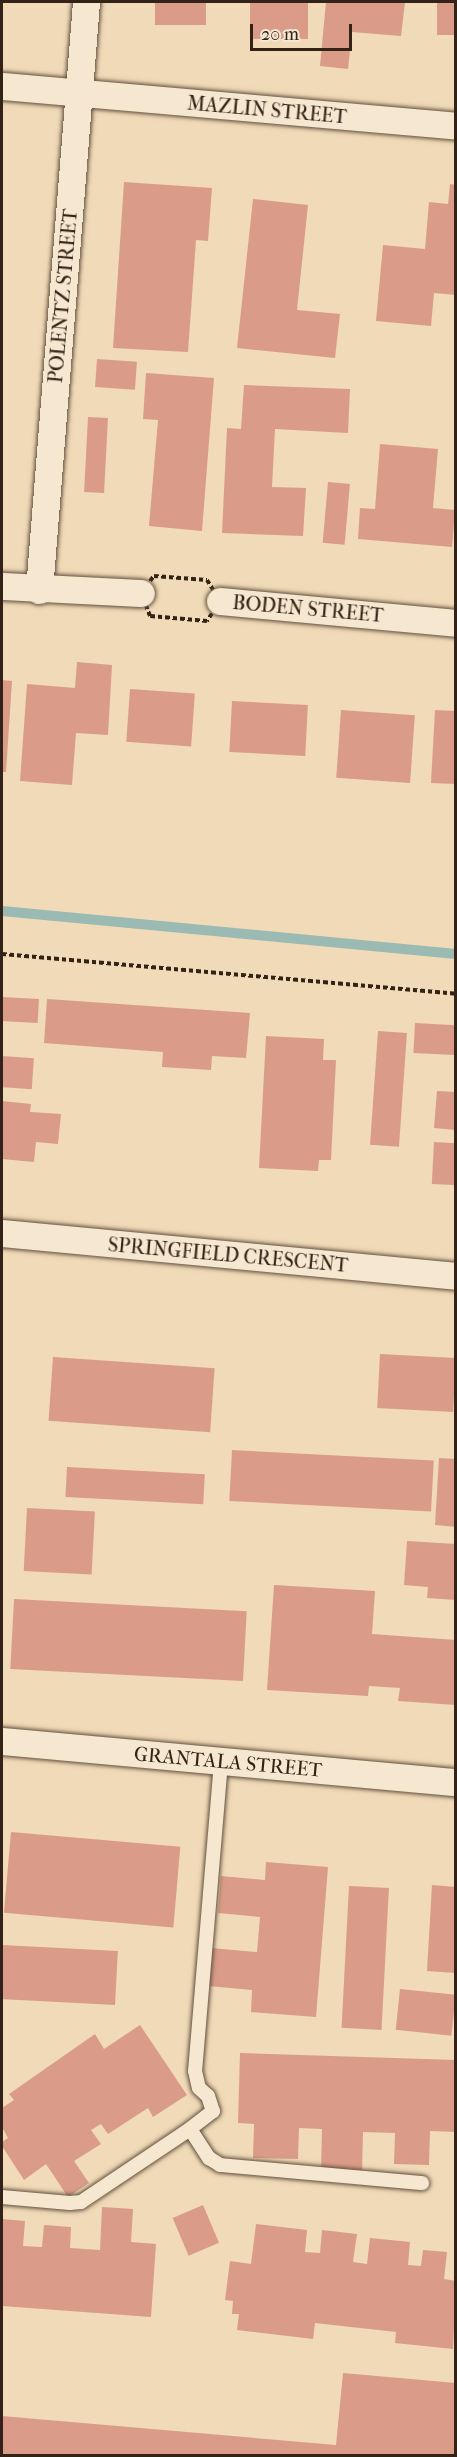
<!DOCTYPE html>
<html>
<head>
<meta charset="utf-8">
<style>
	body { margin:0 }
	#map { position:relative; width:457px; height:2457px; overflow:hidden; background:#f0dab7; font-family:"IM FELL French Canon",serif }
	div>[style] { position:absolute }
	.stream>* { height:10px; margin:-5px; padding:0 5px; transform-origin:5px; border-radius:5px; background:#9bbab3 }
	.building>* { inset:0; background:#da9c89; transform-origin:0 0 }
	.path>* { height:4px; margin-top:-2px; transform-origin:0; background:repeating-linear-gradient(90deg,#332216 0 4.5px,transparent 0 7.5px) }
	.roads { filter:drop-shadow(0 0 2px #62503e) drop-shadow(0 0 2px #62503e) }
	.service>* { height:14px; margin:-7px; padding:0 7px; transform-origin:7px; border-radius:7px; background:#f5e7d0 }
	.minor>* { height:27px; margin:-13.5px; padding:0 13.5px; transform-origin:13.5px; border-radius:13.5px; background:#f5e7d0 }
	span { translate:-50% -50%; white-space:nowrap; text-align:center; line-height:1.15; -webkit-text-stroke:4.5px #f5e7d0; paint-order:stroke }
	.street-label { font-size:20px; color:#332216 }
	.frame { position:absolute; inset:0; border:3px solid #332216; pointer-events:none }
	.scale { position:absolute; left:250px; top:24px; width:102px; height:27px; box-sizing:border-box; border:3px solid #332216; border-top:0; padding-left:8px; font-size:18px; line-height:21px; white-space:nowrap; color:#332216; -webkit-text-stroke:4px #f5e7d0; paint-order:stroke }
</style>
</head>
<body>
<div id="map">
	<div class="stream">
		<div style="left:2px;top:911px;width:456px;rotate:5.4deg"></div>
	</div>
	<div class="building">
		<div style="left:155px;top:2px;width:51px;height:23px"></div>
		<div style="left:250px;top:2px;width:58px;height:37px"></div>
		<div style="clip-path:polygon(326px 2px,405px 2px,401px 36px,352px 32px,348px 69px,320px 66px)"></div>
		<div style="left:437px;top:2px;width:19px;height:33px"></div>
		<div style="clip-path:polygon(124px 182px,212px 188px,208px 241px,196px 240px,188px 352px,113px 348px)"></div>
		<div style="clip-path:polygon(450px 184px,456px 185px,456px 295px,434px 293px,431px 326px,376px 321px,383px 245px,425px 249px,429px 202px,448px 204px)"></div>
		<div style="clip-path:polygon(253px 199px,308px 205px,297px 310px,340px 314px,335px 358px,237px 348px)"></div>
		<div style="left:97px;top:359px;width:40px;height:28px;rotate:4deg"></div>
		<div style="clip-path:polygon(146px 373px,214px 378px,202px 531px,149px 526px,158px 420px,143px 419px)"></div>
		<div style="clip-path:polygon(244px 385px,350px 389px,348px 433px,275px 429px,272px 487px,306px 488px,303px 536px,222px 533px,227px 428px,241px 429px)"></div>
		<div style="left:88px;top:417px;width:20px;height:75px;rotate:3deg"></div>
		<div style="clip-path:polygon(380px 444px,438px 449px,433px 508px,455px 510px,452px 547px,358px 539px,360px 508px,375px 509px)"></div>
		<div style="left:328px;top:482px;width:22px;height:61px;rotate:5deg"></div>
		<div style="clip-path:polygon(77px 662px,112px 665px,108px 735px,76px 733px,72px 785px,20px 781px,27px 684px,75px 688px)"></div>
		<div style="clip-path:polygon(2px 680px,12px 681px,6px 772px,2px 772px)"></div>
		<div style="left:130px;top:689px;width:65px;height:53px;rotate:4deg"></div>
		<div style="left:232px;top:701px;width:76px;height:51px;rotate:3deg"></div>
		<div style="left:341px;top:710px;width:74px;height:68px;rotate:4deg"></div>
		<div style="clip-path:polygon(435px 710px,456px 711px,456px 784px,431px 783px)"></div>
		<div style="left:2px;top:997px;width:37px;height:24px;rotate:3deg"></div>
		<div style="clip-path:polygon(47px 999px,250px 1013px,246px 1058px,212px 1056px,211px 1070px,162px 1067px,163px 1052px,44px 1043px)"></div>
		<div style="left:415px;top:1023px;width:41px;height:30px;rotate:3deg"></div>
		<div style="left:378px;top:1031px;width:29px;height:114px;rotate:4deg"></div>
		<div style="clip-path:polygon(266px 1036px,324px 1039px,323px 1060px,336px 1060px,331px 1160px,319px 1160px,318px 1171px,259px 1168px)"></div>
		<div style="left:2px;top:1056px;width:32px;height:31px;rotate:4deg"></div>
		<div style="clip-path:polygon(437px 1091px,456px 1092px,456px 1130px,434px 1128px)"></div>
		<div style="clip-path:polygon(2px 1101px,31px 1104px,30px 1112px,61px 1114px,58px 1144px,36px 1142px,34px 1162px,2px 1159px)"></div>
		<div style="left:434px;top:1142px;width:22px;height:42px;rotate:3deg"></div>
		<div style="left:380px;top:1354px;width:76px;height:54px;rotate:3deg"></div>
		<div style="left:53px;top:1357px;width:162px;height:64px;rotate:4deg"></div>
		<div style="left:232px;top:1450px;width:202px;height:51px;rotate:3deg"></div>
		<div style="clip-path:polygon(439px 1458px,456px 1459px,456px 1527px,435px 1525px)"></div>
		<div style="left:67px;top:1467px;width:138px;height:30px;rotate:3deg"></div>
		<div style="left:27px;top:1508px;width:68px;height:63px;rotate:3deg"></div>
		<div style="clip-path:polygon(407px 1541px,456px 1544px,456px 1600px,427px 1598px,428px 1587px,404px 1585px)"></div>
		<div style="clip-path:polygon(274px 1585px,375px 1591px,372px 1634px,456px 1640px,456px 1705px,398px 1701px,400px 1688px,369px 1686px,368px 1696px,267px 1690px)"></div>
		<div style="left:14px;top:1599px;width:233px;height:70px;rotate:3deg"></div>
		<div style="left:11px;top:1832px;width:170px;height:81px;rotate:5deg"></div>
		<div style="clip-path:polygon(266px 1862px,328px 1867px,316px 2017px,251px 2012px,252px 1990px,208px 1986px,211px 1948px,257px 1952px,260px 1917px,218px 1913px,221px 1876px,265px 1880px)"></div>
		<div style="clip-path:polygon(432px 1885px,456px 1887px,456px 1973px,427px 1971px)"></div>
		<div style="left:349px;top:1886px;width:40px;height:142px;rotate:3deg"></div>
		<div style="left:2px;top:1945px;width:116px;height:54px;rotate:3deg"></div>
		<div style="left:400px;top:1989px;width:56px;height:41px;rotate:6deg"></div>
		<div style="clip-path:polygon(140px 2025px,187px 2095px,153px 2117px,148px 2108px,108px 2134px,101px 2124px,91px 2130px,101px 2144px,74px 2161px,89px 2183px,68px 2197px,46px 2164px,24px 2180px,2px 2146px,2px 2142px,8px 2138px,2px 2127px,2px 2108px,14px 2100px,9px 2094px,95px 2034px,104px 2049px)"></div>
		<div style="clip-path:polygon(240px 2053px,456px 2060px,456px 2132px,430px 2131px,429px 2165px,394px 2164px,395px 2133px,363px 2132px,362px 2172px,321px 2170px,322px 2129px,299px 2128px,298px 2159px,253px 2158px,254px 2124px,238px 2123px)"></div>
		<div style="left:203px;top:2205px;width:41px;height:33px;rotate:67deg"></div>
		<div style="clip-path:polygon(102px 2207px,133px 2209px,131px 2242px,156px 2244px,151px 2317px,2px 2306px,2px 2219px,25px 2221px,23px 2246px,42px 2247px,44px 2225px,71px 2227px,70px 2248px,100px 2250px)"></div>
		<div style="clip-path:polygon(256px 2224px,307px 2230px,305px 2252px,320px 2253px,322px 2230px,357px 2234px,353px 2262px,367px 2264px,370px 2238px,410px 2242px,408px 2265px,421px 2266px,423px 2250px,447px 2252px,444px 2279px,456px 2281px,453px 2349px,395px 2343px,396px 2332px,315px 2323px,313px 2339px,237px 2330px,239px 2314px,232px 2314px,233px 2301px,225px 2300px,230px 2261px,251px 2264px)"></div>
		<div style="clip-path:polygon(343px 2373px,456px 2383px,456px 2456px,2px 2456px,2px 2416px,336px 2445px)"></div>
	</div>
	<div class="path">
		<div style="left:154px;top:576px;width:53px;rotate:4.3deg"></div>
		<div style="left:207px;top:580px;width:25px;rotate:58deg"></div>
		<div style="left:220px;top:601px;width:24px;rotate:123deg"></div>
		<div style="left:207px;top:621px;width:57px;rotate:-175deg"></div>
		<div style="left:150px;top:616px;width:25px;rotate:-111deg"></div>
		<div style="left:141px;top:593px;width:21px;rotate:-53deg"></div>
		<div style="left:2px;top:954px;width:456px;rotate:5deg"></div>
	</div>
	<div class="roads">
		<div class="service">
			<div style="left:221px;top:1762px;width:310px;rotate:94.8deg"></div>
			<div style="left:195px;top:2071px;width:17px;rotate:77deg"></div>
			<div style="left:199px;top:2088px;width:12px;rotate:42deg"></div>
			<div style="left:208px;top:2096px;width:16px;rotate:72deg"></div>
			<div style="left:213px;top:2111px;width:29px;rotate:142deg"></div>
			<div style="left:190px;top:2129px;width:35px;rotate:57deg"></div>
			<div style="left:209px;top:2158px;width:13px;rotate:32deg"></div>
			<div style="left:220px;top:2165px;width:203px;rotate:5.1deg"></div>
			<div style="left:2px;top:2197px;width:68px;rotate:5deg"></div>
			<div style="left:70px;top:2203px;width:11px;rotate:-5deg"></div>
			<div style="left:81px;top:2202px;width:131px;rotate:-33.8deg"></div>
		</div>
		<div class="minor">
			<div style="left:2px;top:86px;width:456px;rotate:5deg"></div>
			<div style="left:2px;top:586px;width:139px;rotate:2.9deg"></div>
			<div style="left:39px;top:590px;width:590px;rotate:-85.43deg"></div>
			<div style="left:220px;top:601px;width:237px;rotate:5.3deg"></div>
			<div style="left:2px;top:1233px;width:456px;rotate:5.4deg"></div>
			<div style="left:2px;top:1741px;width:456px;rotate:5.2deg"></div>
		</div>
	</div>
	<div class="street-label">
		<span style="left:267px;top:110px;rotate:5deg">MAZLIN STREET</span>
		<span style="left:63px;top:296px;rotate:-85deg">POLENTZ STREET</span>
		<span style="left:308px;top:609px;rotate:5deg">BODEN STREET</span>
		<span style="left:228px;top:1255px;rotate:5deg">SPRINGFIELD CRESCENT</span>
		<span style="left:228px;top:1762px;rotate:5deg">GRANTALA STREET</span>
	</div>
	<div class="frame"></div>
	<div class="scale">20 m</div>
</div>
</body>
</html>
